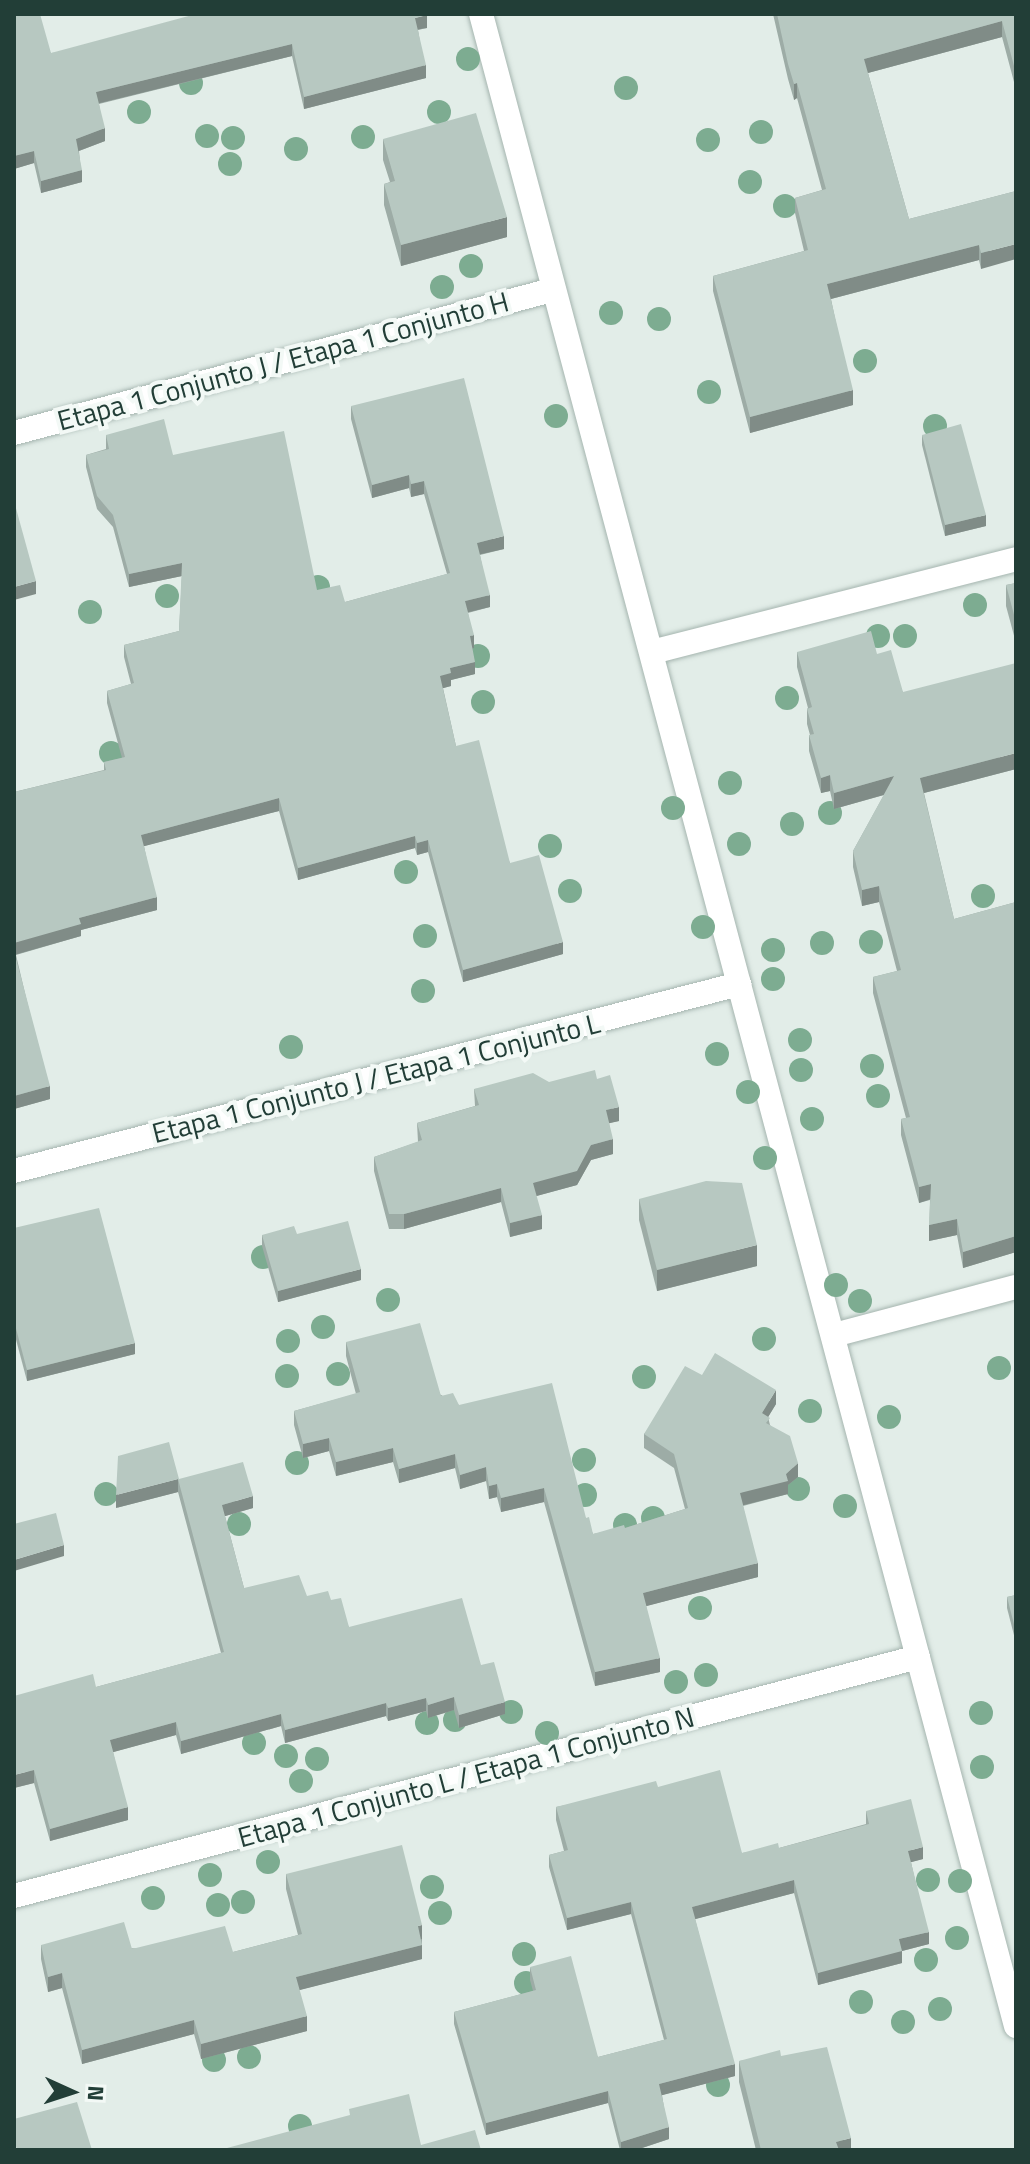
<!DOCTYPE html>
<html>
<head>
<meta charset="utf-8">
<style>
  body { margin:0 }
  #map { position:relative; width:1030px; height:2164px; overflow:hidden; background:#e2ede8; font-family:"Titillium Web",sans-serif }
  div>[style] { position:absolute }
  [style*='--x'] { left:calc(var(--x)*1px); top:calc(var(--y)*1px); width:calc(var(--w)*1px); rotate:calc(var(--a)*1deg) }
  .roads { filter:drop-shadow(0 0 2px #a5b5af) drop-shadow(0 0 2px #a5b5af) }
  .street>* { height:24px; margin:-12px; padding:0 12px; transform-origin:12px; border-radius:12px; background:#fff }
  .trees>* { width:24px; height:24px; margin:-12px; border-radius:50%; background:#7dac91 }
  .wall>* { inset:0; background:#9daca6 }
  .shaded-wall>* { inset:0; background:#808c87 }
  .building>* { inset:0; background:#b7c8c1 }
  span { translate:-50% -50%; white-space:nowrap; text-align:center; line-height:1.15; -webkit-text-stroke:8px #f3f9f6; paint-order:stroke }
  .street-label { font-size:28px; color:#223e37 }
  .frame { position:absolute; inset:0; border:16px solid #223e37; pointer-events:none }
  .north { position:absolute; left:32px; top:2052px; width:80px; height:80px; -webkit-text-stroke:6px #f3f9f6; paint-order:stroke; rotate:93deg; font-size:22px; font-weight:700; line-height:32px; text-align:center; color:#223e37 }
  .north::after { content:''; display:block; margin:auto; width:28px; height:36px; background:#223e37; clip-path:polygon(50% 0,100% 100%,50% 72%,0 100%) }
</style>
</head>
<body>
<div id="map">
  <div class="roads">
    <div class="street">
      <div style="--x:481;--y:14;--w:2082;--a:75.11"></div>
      <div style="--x:14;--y:433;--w:557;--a:-14.89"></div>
      <div style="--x:652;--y:652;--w:376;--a:-14.3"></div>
      <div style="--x:14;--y:1171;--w:749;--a:-14.46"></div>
      <div style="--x:834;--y:1335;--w:188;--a:-14.8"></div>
      <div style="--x:14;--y:1896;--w:935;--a:-14.81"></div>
    </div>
  </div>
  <div class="trees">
    <div style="left:468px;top:59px"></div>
    <div style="left:191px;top:83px"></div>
    <div style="left:626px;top:88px"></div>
    <div style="left:139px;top:112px"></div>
    <div style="left:439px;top:112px"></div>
    <div style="left:761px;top:132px"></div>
    <div style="left:207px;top:136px"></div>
    <div style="left:363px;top:137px"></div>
    <div style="left:233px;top:138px"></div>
    <div style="left:708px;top:140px"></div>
    <div style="left:296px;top:149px"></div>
    <div style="left:230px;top:164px"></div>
    <div style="left:750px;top:182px"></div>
    <div style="left:785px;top:206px"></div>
    <div style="left:471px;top:266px"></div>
    <div style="left:442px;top:287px"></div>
    <div style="left:611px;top:313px"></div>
    <div style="left:659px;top:319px"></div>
    <div style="left:865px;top:361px"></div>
    <div style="left:709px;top:392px"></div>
    <div style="left:556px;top:416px"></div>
    <div style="left:935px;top:426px"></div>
    <div style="left:318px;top:587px"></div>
    <div style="left:167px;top:596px"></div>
    <div style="left:975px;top:605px"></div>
    <div style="left:90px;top:612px"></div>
    <div style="left:878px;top:636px"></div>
    <div style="left:905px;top:636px"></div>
    <div style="left:478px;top:656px"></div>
    <div style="left:787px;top:698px"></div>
    <div style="left:483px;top:702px"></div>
    <div style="left:111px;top:753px"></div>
    <div style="left:730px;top:783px"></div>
    <div style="left:673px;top:808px"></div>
    <div style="left:830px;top:813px"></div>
    <div style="left:792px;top:824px"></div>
    <div style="left:739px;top:844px"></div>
    <div style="left:550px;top:846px"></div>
    <div style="left:406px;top:872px"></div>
    <div style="left:570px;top:891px"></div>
    <div style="left:983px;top:896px"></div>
    <div style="left:703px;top:927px"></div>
    <div style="left:425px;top:936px"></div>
    <div style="left:871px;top:942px"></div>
    <div style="left:822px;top:943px"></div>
    <div style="left:773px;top:950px"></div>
    <div style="left:773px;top:979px"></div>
    <div style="left:423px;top:991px"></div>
    <div style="left:800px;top:1040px"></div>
    <div style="left:291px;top:1047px"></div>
    <div style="left:717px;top:1054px"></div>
    <div style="left:872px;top:1066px"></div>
    <div style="left:801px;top:1070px"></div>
    <div style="left:748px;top:1092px"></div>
    <div style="left:878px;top:1096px"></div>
    <div style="left:812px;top:1119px"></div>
    <div style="left:765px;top:1158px"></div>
    <div style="left:263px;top:1257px"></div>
    <div style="left:836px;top:1285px"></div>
    <div style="left:388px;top:1300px"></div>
    <div style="left:860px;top:1301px"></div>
    <div style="left:323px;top:1327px"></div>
    <div style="left:764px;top:1339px"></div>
    <div style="left:288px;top:1341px"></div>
    <div style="left:999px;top:1368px"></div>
    <div style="left:338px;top:1374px"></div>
    <div style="left:287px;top:1376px"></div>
    <div style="left:644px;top:1377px"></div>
    <div style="left:810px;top:1411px"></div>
    <div style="left:889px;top:1417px"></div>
    <div style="left:584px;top:1460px"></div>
    <div style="left:297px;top:1463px"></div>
    <div style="left:798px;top:1489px"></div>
    <div style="left:106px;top:1494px"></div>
    <div style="left:585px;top:1495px"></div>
    <div style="left:845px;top:1506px"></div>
    <div style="left:653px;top:1518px"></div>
    <div style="left:239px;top:1524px"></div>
    <div style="left:625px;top:1525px"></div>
    <div style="left:700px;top:1608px"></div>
    <div style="left:706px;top:1675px"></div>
    <div style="left:676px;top:1682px"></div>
    <div style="left:511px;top:1712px"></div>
    <div style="left:981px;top:1713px"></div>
    <div style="left:455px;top:1720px"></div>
    <div style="left:427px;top:1723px"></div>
    <div style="left:547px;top:1733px"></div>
    <div style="left:254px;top:1743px"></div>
    <div style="left:286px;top:1756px"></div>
    <div style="left:317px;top:1759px"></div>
    <div style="left:982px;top:1767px"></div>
    <div style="left:301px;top:1781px"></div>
    <div style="left:268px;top:1862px"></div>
    <div style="left:210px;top:1875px"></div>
    <div style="left:928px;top:1880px"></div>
    <div style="left:960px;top:1881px"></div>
    <div style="left:432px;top:1887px"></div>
    <div style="left:153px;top:1898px"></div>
    <div style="left:243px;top:1902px"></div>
    <div style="left:218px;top:1905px"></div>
    <div style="left:440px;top:1913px"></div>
    <div style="left:957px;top:1938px"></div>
    <div style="left:524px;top:1954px"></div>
    <div style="left:926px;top:1960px"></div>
    <div style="left:526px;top:1983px"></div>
    <div style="left:861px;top:2002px"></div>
    <div style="left:940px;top:2009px"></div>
    <div style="left:903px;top:2022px"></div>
    <div style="left:249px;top:2057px"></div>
    <div style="left:214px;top:2060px"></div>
    <div style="left:718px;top:2085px"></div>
    <div style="left:300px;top:2126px"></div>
  </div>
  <div class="wall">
    <div style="clip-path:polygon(14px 14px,51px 53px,427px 28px,418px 30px,426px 78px,304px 109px,292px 56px,99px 104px,105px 141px,79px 151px,82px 182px,41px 193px,34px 163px,14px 169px)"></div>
    <div style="clip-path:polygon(773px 14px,1016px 14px,1014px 82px,1002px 37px,868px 73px,909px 219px,1016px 191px,981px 269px,979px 260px,831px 299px,853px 405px,750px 433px,713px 291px,713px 276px,804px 251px,795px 213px,795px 198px,822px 190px,797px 98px,794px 100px,788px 79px)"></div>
    <div style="clip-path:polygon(383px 139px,507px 237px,401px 266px,384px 205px,384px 184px,390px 182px,383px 160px)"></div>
    <div style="clip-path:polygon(351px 406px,504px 549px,480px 555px,490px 607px,468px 613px,474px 648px,472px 648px,475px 674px,451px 680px,451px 686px,443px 688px,456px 746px,510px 863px,563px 954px,463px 982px,428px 852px,417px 855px,415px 848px,298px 880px,279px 811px,144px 846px,157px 910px,81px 930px,81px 936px,16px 955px,50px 1099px,14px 1109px,14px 792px,104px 770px,104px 762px,122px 758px,107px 703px,107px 691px,131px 684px,124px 657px,124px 645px,179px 631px,182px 576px,129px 587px,113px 527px,97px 509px,86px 467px,86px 455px,106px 449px,106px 435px,173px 455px,317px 590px,345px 602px,447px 574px,424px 494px,411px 497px,409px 488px,372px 498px,351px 419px)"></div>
    <div style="clip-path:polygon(922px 435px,986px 526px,945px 536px,922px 445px)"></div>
    <div style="clip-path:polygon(1016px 583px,1016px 643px,1006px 606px,1006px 585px)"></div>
    <div style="clip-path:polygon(797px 652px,877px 654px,903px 692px,1016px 769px,924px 793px,954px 919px,1016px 902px,1016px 1252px,963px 1268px,957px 1235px,929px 1241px,930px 1200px,919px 1203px,901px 1135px,901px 1119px,906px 1118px,873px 993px,873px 977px,897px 971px,879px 902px,862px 906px,853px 867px,853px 851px,884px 795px,834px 809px,830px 791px,821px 793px,809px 751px,809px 735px,810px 735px,807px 724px,807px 709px,808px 708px,797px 667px)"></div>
    <div style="clip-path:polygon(597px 1079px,619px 1121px,609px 1123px,613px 1154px,591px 1160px,577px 1185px,536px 1196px,542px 1229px,510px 1237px,501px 1202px,404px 1229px,389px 1229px,374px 1171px,374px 1157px,418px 1142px,417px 1123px,475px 1106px,474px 1089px)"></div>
    <div style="clip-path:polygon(639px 1199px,757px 1266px,657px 1291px,639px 1220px)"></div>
    <div style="clip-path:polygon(14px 1228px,135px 1354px,27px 1381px,14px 1332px)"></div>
    <div style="clip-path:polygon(297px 1234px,361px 1280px,278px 1302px,262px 1246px,262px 1235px)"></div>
    <div style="clip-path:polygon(346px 1342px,459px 1405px,586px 1518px,593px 1534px,625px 1528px,685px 1509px,674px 1468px,644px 1448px,644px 1434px,702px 1375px,776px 1404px,768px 1417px,770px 1425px,798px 1477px,788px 1485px,788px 1494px,743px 1506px,758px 1577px,646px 1606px,660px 1672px,595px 1686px,544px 1502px,501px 1512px,497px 1497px,489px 1499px,486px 1481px,460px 1489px,455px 1468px,399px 1483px,393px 1462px,336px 1476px,329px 1451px,303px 1458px,294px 1425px,294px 1411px,356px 1394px,346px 1356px)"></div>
    <div style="clip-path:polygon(179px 1479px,253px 1508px,225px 1516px,244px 1588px,331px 1600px,349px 1627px,481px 1665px,505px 1714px,459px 1728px,454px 1710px,428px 1718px,426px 1711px,388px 1721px,386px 1716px,285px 1743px,281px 1726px,181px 1754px,176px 1735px,113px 1752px,128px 1820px,50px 1841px,34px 1783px,14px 1788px,96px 1687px,221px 1653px,178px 1492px,116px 1508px)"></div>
    <div style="clip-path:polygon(1016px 1595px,1016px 1643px,1007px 1608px,1007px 1597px)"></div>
    <div style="clip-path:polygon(658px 1787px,742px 1853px,779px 1848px,866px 1824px,866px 1811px,923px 1859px,911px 1862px,929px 1944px,902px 1951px,902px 1963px,818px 1985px,794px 1893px,695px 1919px,735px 2076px,662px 2095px,669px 2139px,636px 2150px,620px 2150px,608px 2103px,486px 2135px,454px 2024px,454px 2012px,533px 1991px,530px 1980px,530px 1967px,598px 2057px,664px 2040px,631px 1914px,567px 1930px,549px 1867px,549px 1855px,564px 1851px,556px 1820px,556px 1807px)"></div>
    <div style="clip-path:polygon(286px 1874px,422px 1939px,422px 1959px,299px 1990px,307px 2031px,201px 2059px,194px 2034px,82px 2064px,62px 1988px,48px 1992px,41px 1959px,41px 1945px,233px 1952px,298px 1935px,286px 1889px)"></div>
    <div style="clip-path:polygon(781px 2056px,851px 2150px,756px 2150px,739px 2082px,739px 2061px)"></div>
  </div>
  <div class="shaded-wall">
    <div style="clip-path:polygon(427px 15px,427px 28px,415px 30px,415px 18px)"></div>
    <div style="clip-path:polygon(1002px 21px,1002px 37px,864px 74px,864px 59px)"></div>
    <div style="clip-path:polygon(292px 44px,292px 56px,96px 104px,96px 92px)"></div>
    <div style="clip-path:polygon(426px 65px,426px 78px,304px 109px,304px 97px)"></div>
    <div style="clip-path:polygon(1016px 65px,1016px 81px,1014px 82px,1014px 66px)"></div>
    <div style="clip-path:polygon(797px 83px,797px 98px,794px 100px,794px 84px)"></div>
    <div style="clip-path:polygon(105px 128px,105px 141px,76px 152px,76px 139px)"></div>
    <div style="clip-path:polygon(34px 151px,34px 163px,14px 169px,14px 156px)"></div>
    <div style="clip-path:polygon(82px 170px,82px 182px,41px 193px,41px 181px)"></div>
    <div style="clip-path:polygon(507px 217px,507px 237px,401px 266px,401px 245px)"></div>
    <div style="clip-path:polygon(1016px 244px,1016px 259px,981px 269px,981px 253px)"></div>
    <div style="clip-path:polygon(979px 245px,979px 260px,827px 300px,827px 284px)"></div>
    <div style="clip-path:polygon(853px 390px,853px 405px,750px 433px,750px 417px)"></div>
    <div style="clip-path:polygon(409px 475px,409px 488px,372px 498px,372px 485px)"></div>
    <div style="clip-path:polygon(424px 481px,424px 494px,411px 497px,411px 484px)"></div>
    <div style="clip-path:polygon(986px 515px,986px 526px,945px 536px,945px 525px)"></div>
    <div style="clip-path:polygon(504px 536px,504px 549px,477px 555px,477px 543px)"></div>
    <div style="clip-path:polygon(182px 563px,182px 576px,129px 587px,129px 574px)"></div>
    <div style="clip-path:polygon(36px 581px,36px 594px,14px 600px,14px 587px)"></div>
    <div style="clip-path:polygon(490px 595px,490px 607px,465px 613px,465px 601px)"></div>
    <div style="clip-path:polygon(474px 635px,474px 648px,470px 649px,470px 636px)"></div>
    <div style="clip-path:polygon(475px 662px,475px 674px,451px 680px,451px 686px,440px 689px,440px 676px,450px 668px)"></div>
    <div style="clip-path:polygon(1016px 753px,1016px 769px,920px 794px,920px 778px)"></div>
    <div style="clip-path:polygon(830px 775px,830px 791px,821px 793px,821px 778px)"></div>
    <div style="clip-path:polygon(894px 776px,894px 792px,834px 809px,834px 793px)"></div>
    <div style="clip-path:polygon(279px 798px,279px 811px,141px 847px,141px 835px)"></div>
    <div style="clip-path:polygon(415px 836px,415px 848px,298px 880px,298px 868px)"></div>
    <div style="clip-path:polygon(428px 840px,428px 852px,417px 855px,417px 843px)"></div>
    <div style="clip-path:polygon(879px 886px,879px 902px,862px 906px,862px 890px)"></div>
    <div style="clip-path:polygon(157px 897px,157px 910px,81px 930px,81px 936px,14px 955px,14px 943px,79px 918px)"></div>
    <div style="clip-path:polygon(563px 942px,563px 954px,463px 982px,463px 970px)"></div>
    <div style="clip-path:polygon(50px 1086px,50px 1099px,14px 1109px,14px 1096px)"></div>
    <div style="clip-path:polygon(619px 1107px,619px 1121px,606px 1124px,606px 1110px)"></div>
    <div style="clip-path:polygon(613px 1139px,613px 1154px,591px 1160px,577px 1185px,533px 1197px,533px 1183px,591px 1145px)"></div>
    <div style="clip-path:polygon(931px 1184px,931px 1199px,919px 1203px,919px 1187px)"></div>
    <div style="clip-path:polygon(501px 1188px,501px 1202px,404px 1229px,404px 1214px)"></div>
    <div style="clip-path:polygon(542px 1215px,542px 1229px,510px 1237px,510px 1223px)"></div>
    <div style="clip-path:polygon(957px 1219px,957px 1235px,929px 1241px,929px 1225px)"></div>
    <div style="clip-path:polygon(1016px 1236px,1016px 1252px,963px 1268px,963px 1252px)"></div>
    <div style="clip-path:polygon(757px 1245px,757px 1266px,657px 1291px,657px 1270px)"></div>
    <div style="clip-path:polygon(361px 1269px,361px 1280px,278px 1302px,278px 1291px)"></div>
    <div style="clip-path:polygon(135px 1343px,135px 1354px,27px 1381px,27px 1370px)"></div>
    <div style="clip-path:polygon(776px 1390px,776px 1404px,762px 1427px,762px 1413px)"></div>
    <div style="clip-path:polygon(329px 1438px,329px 1451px,303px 1458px,303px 1444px)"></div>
    <div style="clip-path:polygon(393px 1448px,393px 1462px,336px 1476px,336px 1462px)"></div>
    <div style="clip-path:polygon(455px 1454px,455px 1468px,399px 1483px,399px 1469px)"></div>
    <div style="clip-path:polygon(798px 1463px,798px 1477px,788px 1485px,788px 1494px,740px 1506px,740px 1493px,786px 1474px)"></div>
    <div style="clip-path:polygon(486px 1467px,486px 1481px,460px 1489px,460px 1475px)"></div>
    <div style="clip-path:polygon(178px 1479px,178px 1492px,116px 1508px,116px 1495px)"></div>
    <div style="clip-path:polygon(497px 1484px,497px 1497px,489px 1499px,489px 1486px)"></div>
    <div style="clip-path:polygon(544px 1488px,544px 1502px,501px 1512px,501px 1498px)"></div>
    <div style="clip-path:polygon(253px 1496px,253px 1508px,222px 1517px,222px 1505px)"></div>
    <div style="clip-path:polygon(64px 1545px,64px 1556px,14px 1571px,14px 1560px)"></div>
    <div style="clip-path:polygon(758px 1563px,758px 1577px,643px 1607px,643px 1593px)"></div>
    <div style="clip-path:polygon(660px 1658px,660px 1672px,595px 1686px,595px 1672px)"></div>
    <div style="clip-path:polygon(454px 1697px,454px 1710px,428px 1718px,428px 1705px)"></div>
    <div style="clip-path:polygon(426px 1698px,426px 1711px,388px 1721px,388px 1708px)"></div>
    <div style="clip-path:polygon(505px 1702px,505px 1714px,459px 1728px,459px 1715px)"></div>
    <div style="clip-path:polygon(386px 1703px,386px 1716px,285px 1743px,285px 1730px)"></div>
    <div style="clip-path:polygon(281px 1714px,281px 1726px,181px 1754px,181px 1741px)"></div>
    <div style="clip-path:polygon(176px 1722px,176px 1735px,110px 1753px,110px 1740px)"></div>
    <div style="clip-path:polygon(34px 1770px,34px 1783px,14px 1788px,14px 1775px)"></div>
    <div style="clip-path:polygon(128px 1807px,128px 1820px,50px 1841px,50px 1829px)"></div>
    <div style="clip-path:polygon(923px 1847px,923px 1859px,908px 1863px,908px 1851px)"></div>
    <div style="clip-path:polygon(794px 1880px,794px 1893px,692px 1920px,692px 1907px)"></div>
    <div style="clip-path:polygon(631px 1902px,631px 1914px,567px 1930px,567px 1918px)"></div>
    <div style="clip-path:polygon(422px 1925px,422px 1939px,418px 1940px,418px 1926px)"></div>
    <div style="clip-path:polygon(929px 1932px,929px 1944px,902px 1951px,902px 1963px,818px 1985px,818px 1973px,899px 1939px)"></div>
    <div style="clip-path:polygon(422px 1945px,422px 1959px,296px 1991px,296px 1977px)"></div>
    <div style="clip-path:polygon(62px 1973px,62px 1988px,48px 1992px,48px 1977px)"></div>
    <div style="clip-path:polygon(307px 2016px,307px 2031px,201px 2059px,201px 2044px)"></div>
    <div style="clip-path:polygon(194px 2020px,194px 2034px,82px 2064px,82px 2050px)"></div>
    <div style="clip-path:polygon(735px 2064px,735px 2076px,659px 2096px,659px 2084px)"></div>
    <div style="clip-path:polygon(608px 2091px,608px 2103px,486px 2135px,486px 2123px)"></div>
    <div style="clip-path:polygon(669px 2127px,669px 2139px,636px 2150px,621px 2150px,621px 2142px)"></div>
    <div style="clip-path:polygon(851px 2138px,851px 2150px,836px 2150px,836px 2142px)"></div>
  </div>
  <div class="building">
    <div style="clip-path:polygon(14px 14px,40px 14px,51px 53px,196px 14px,427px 14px,427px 15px,415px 18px,426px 65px,304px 97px,292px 44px,96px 92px,105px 128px,76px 139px,82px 170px,41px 181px,34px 151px,14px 156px)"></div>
    <div style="clip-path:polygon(777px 14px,1016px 14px,1016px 65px,1014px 66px,1002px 21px,864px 59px,909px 219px,1016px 191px,1016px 244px,981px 253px,979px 245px,827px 284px,853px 390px,750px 417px,713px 276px,808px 250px,795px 198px,826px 189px,797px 83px,794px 84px,788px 64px)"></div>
    <div style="clip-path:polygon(476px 113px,507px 217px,401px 245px,384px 184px,395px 181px,383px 139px)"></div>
    <div style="clip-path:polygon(464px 378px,504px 536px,477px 543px,490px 595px,465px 601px,474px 635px,470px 636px,475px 662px,450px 668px,451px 673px,440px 676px,456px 746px,479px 740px,510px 863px,539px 855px,563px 942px,463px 970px,428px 840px,417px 843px,415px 836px,298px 868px,279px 798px,141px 835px,157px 897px,79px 918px,81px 924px,14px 943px,14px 792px,106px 770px,104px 762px,125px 757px,107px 691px,134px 683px,124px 645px,179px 631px,182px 563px,129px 574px,113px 515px,97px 496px,86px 455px,109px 449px,106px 435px,164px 419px,173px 455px,284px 431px,317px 590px,340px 585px,345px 602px,450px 573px,424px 481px,411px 484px,409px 475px,372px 485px,351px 406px)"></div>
    <div style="clip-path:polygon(961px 424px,986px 515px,945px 525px,922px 435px)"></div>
    <div style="clip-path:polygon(14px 501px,36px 581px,14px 587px)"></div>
    <div style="clip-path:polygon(1016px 583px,1016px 622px,1006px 585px)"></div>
    <div style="clip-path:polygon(871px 631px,877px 654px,891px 650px,903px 692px,1016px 663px,1016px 753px,920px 778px,954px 919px,1016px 902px,1016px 1236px,963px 1252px,957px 1219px,929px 1225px,931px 1184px,919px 1187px,901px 1119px,910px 1117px,873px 977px,901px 970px,879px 886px,862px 890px,853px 851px,894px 776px,834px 793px,830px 775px,821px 778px,809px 735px,814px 734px,807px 709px,812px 707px,797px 652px)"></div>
    <div style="clip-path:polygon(14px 951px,50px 1086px,14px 1096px)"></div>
    <div style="clip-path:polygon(595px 1070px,597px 1079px,610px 1075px,619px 1107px,606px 1110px,613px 1139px,591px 1145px,577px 1171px,533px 1183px,542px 1215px,510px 1223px,501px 1188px,404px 1214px,389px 1214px,374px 1157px,422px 1140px,417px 1123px,479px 1105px,474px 1089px,533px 1073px,549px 1082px)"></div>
    <div style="clip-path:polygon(706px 1181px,742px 1183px,757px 1245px,657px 1270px,639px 1199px)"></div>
    <div style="clip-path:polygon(99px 1208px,135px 1343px,27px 1370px,14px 1321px,14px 1228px)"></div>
    <div style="clip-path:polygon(348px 1221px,361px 1269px,278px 1291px,262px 1235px,294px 1226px,297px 1234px)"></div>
    <div style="clip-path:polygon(420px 1323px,441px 1396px,453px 1393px,459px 1405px,552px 1383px,586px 1518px,589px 1517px,593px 1534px,624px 1525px,625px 1528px,688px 1508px,674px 1454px,644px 1434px,685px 1366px,702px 1375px,715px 1353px,776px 1390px,762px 1413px,770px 1418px,766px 1423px,790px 1436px,798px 1463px,786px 1474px,788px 1481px,740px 1493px,758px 1563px,643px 1593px,660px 1658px,595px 1672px,544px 1488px,501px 1498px,497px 1484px,489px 1486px,486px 1467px,460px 1475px,455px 1454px,399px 1469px,393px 1448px,336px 1462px,329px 1438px,303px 1444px,294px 1411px,360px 1392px,346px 1342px)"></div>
    <div style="clip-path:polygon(169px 1442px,179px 1479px,243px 1462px,253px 1496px,222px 1505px,244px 1588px,299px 1575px,307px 1596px,328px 1591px,331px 1600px,341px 1598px,349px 1627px,462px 1598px,481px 1665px,494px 1662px,505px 1702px,459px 1715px,454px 1697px,428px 1705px,426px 1698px,388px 1708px,386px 1703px,285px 1730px,281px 1714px,181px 1741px,176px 1722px,110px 1740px,128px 1807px,50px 1829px,34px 1770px,14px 1775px,14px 1696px,93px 1674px,96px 1687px,224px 1652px,178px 1479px,116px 1495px,118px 1456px)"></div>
    <div style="clip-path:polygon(56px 1513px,64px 1545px,14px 1560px,14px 1524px)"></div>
    <div style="clip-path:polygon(1016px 1595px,1016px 1632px,1007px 1597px)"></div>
    <div style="clip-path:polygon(720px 1770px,742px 1853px,778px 1843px,779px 1848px,869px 1824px,866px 1811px,911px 1799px,923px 1847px,908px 1851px,929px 1932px,899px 1939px,902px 1951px,818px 1973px,794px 1880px,692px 1907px,735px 2064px,659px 2084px,669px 2127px,621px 2142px,608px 2091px,486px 2123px,454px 2012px,536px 1990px,530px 1967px,571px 1956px,598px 2057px,667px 2039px,631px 1902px,567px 1918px,549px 1855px,568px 1850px,556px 1807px,656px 1781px,658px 1787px)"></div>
    <div style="clip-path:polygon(402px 1845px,422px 1925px,418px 1926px,422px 1945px,296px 1977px,307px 2016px,201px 2044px,194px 2020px,82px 2050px,62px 1973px,48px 1977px,41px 1945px,124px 1922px,132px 1949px,225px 1926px,233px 1952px,302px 1934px,286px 1874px)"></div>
    <div style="clip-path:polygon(827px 2047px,851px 2138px,836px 2142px,839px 2150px,761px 2150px,739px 2061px,780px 2050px,781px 2056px)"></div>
    <div style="clip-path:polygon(409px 2094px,421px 2145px,475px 2130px,481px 2150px,227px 2150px,227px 2148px,350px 2115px,349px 2109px)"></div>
    <div style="clip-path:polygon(77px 2102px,92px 2150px,17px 2150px,14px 2139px,14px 2119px)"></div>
  </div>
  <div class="street-label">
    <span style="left:283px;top:361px;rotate:-15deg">Etapa 1 Conjunto J / Etapa 1 Conjunto H</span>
    <span style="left:376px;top:1078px;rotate:-14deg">Etapa 1 Conjunto J / Etapa 1 Conjunto L</span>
    <span style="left:466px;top:1777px;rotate:-15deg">Etapa 1 Conjunto L / Etapa 1 Conjunto N</span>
  </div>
  <div class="frame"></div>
  <div class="north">N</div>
</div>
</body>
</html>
